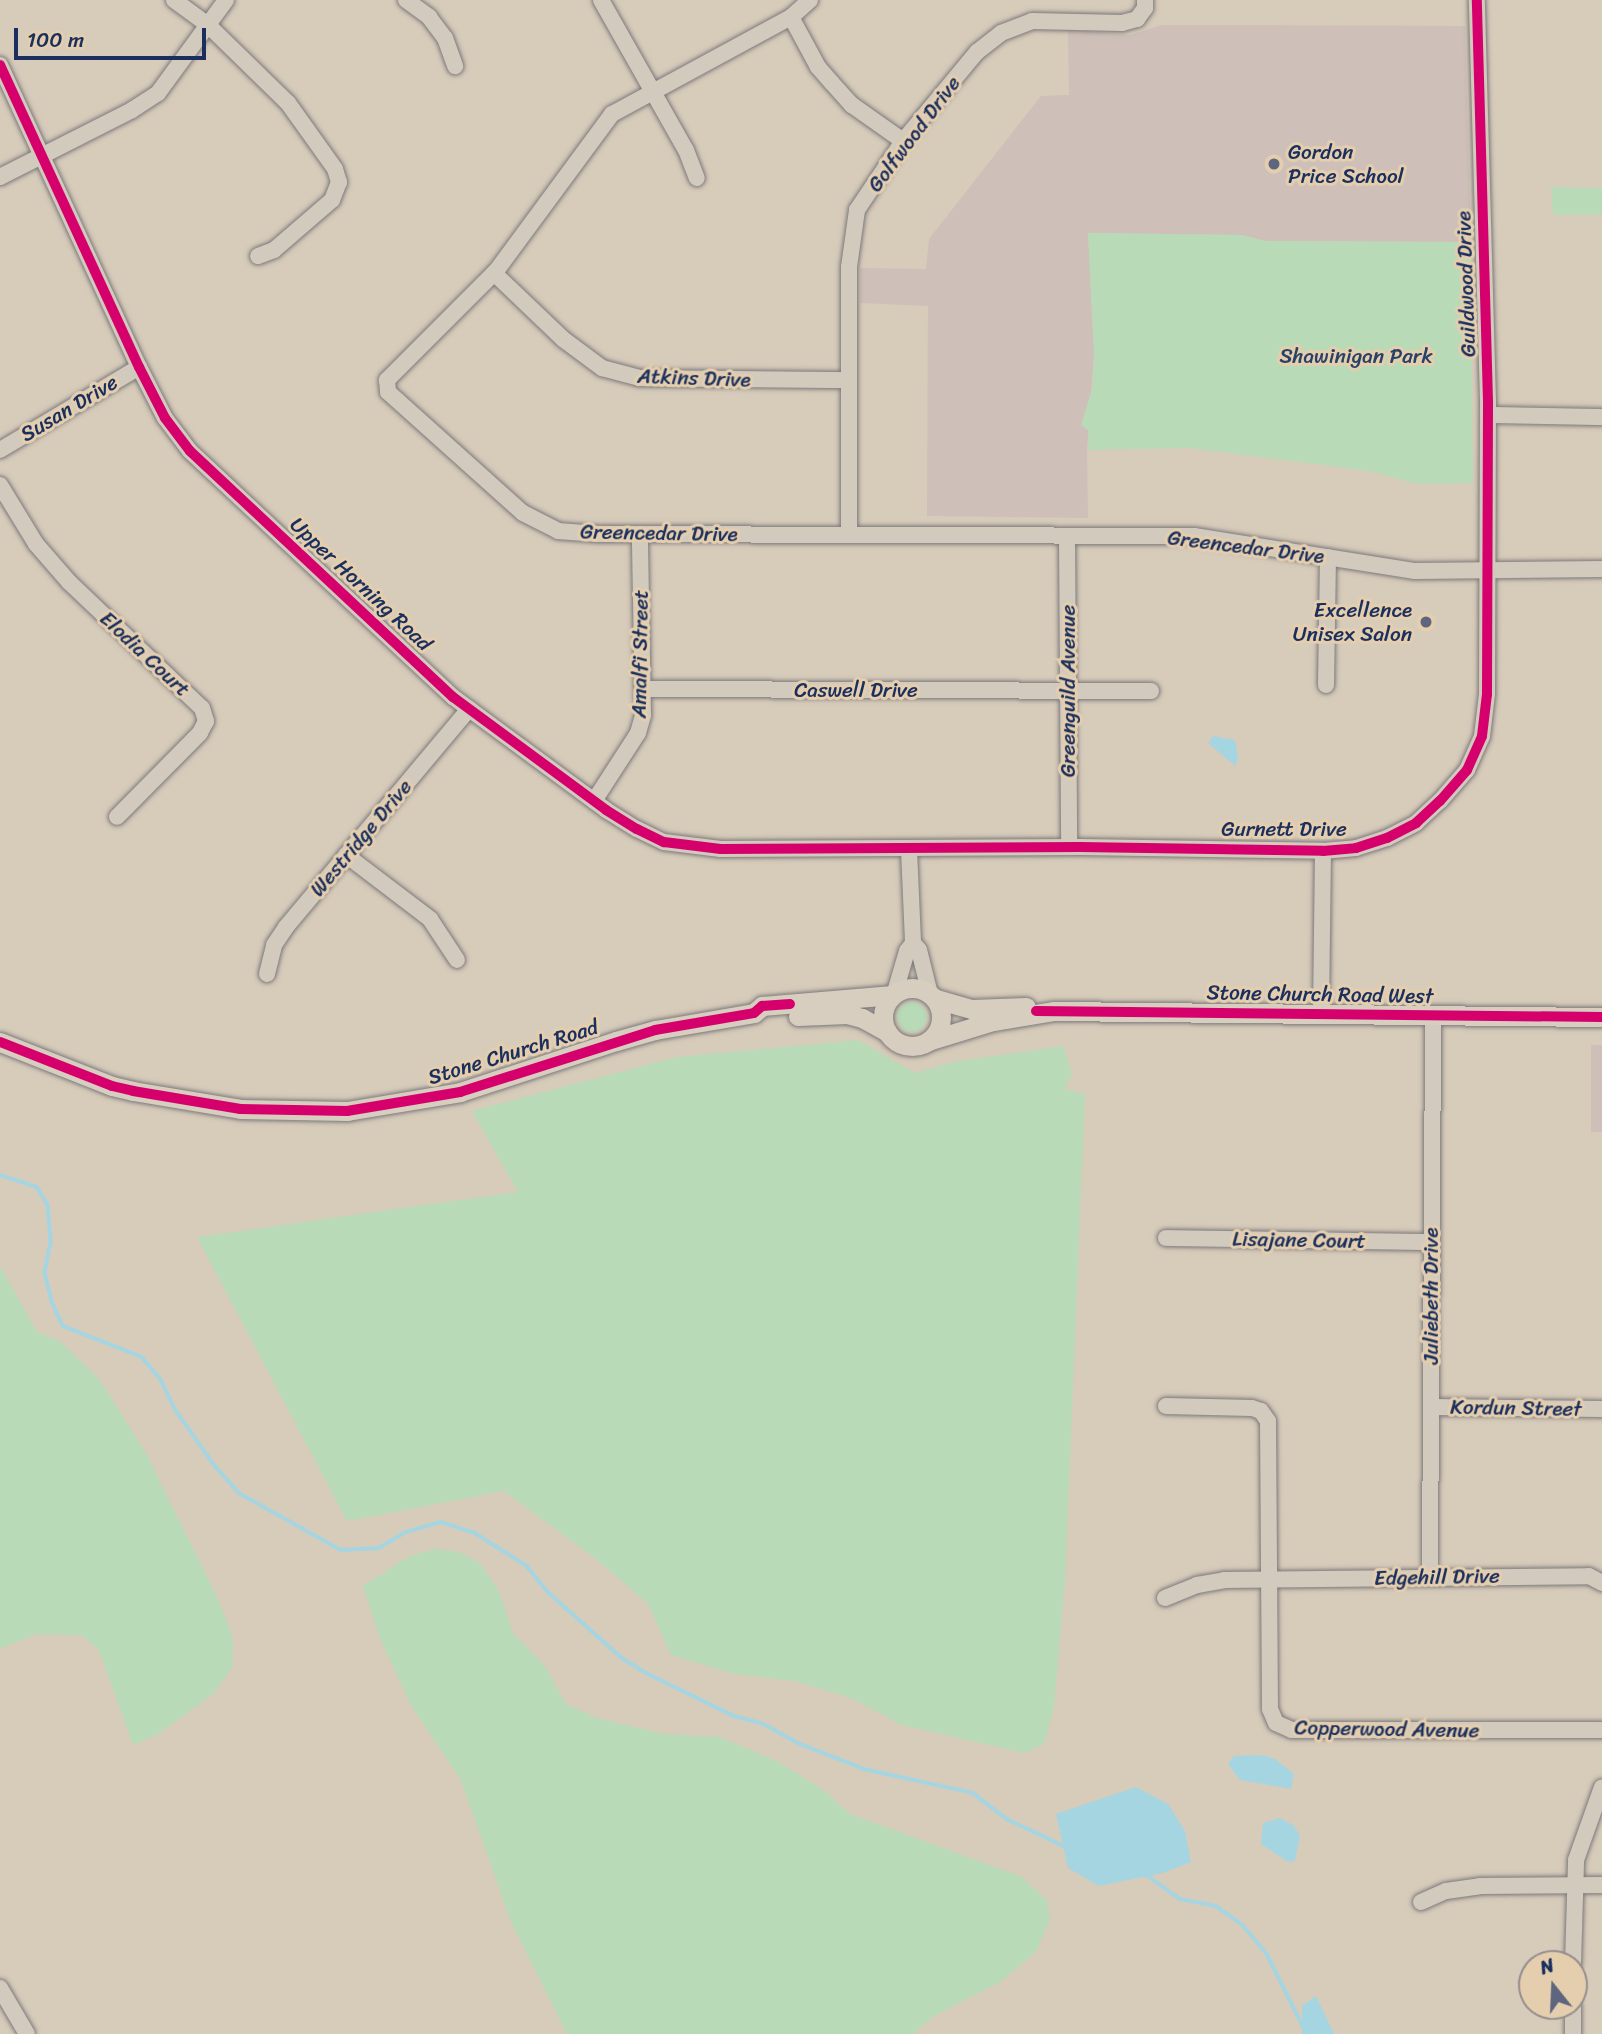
<!DOCTYPE html>
<html>
<head>
<meta charset="utf-8">
<style>
  body { margin:0 }
  #map { position:relative; width:1602px; height:2034px; overflow:hidden; background:#d7cbba; font-family:Sriracha,sans-serif }
  div>[style] { position:absolute }
  [style*='--x'] { left:calc(var(--x)*1px); top:calc(var(--y)*1px); width:calc(var(--w)*1px); rotate:calc(var(--a)*1deg) }
  .built>* { inset:0; background:#cebfb8 }
  .green>* { inset:0; background:#b8dab7 }
  .round { border-radius:50% }
  .water>* { inset:0; background:#a6d5e2 }
  .stream>* { height:3.5px; margin:-1.75px; padding:0 1.75px; transform-origin:1.75px; border-radius:1.75px; background:#a6d5e2 }
  .roads { filter:drop-shadow(0 0 2px #7c7a7b) drop-shadow(0 0 2px #7c7a7b) }
  .minor>* { height:16px; margin:-8px; padding:0 8px; transform-origin:8px; border-radius:8px; background:#d3cabe }
  .major>* { height:19px; margin:-9.5px; padding:0 9.5px; transform-origin:9.5px; border-radius:9.5px; background:#d7cec0 }
  .major>.ring { margin:-9.5px; padding:0; box-sizing:content-box; background:none; border:19px solid #d7cec0; border-radius:50% }
  .cycleway>* { height:10px; margin:-5px; padding:0 5px; transform-origin:5px; border-radius:5px; background:#d6006c }
  .dots>* { width:19px; height:19px; translate:-50% -50%; box-sizing:border-box; border:4px solid #e4cead; border-radius:50% }
  span { translate:-50% -50%; white-space:nowrap; text-align:center; line-height:1.15; -webkit-text-stroke:6px #e4cead; paint-order:stroke }
  .street-label { font-size:21px; color:#1b2f5e }
  .poi-label { font-size:21px; color:#1b2f5e }
  .left { translate:0 -50%; text-align:left }
  .right { translate:-100% -50%; text-align:right }
  .park-label { font-size:21px; color:#284167 }
  .north { position:absolute; left:1518px; top:1950px; width:70px; height:70px; box-sizing:border-box; background:#e4cead; border:2px solid #948e8d; border-radius:50%; rotate:342deg; font-size:19px; font-weight:700; line-height:28px; text-align:center; color:#1b2f5e }
  .north::after { content:''; display:block; margin:auto; width:24px; height:32px; background:#5d667e; clip-path:polygon(50% 0,100% 100%,50% 72%,0 100%) }
  .scale { position:absolute; left:14px; top:28px; width:192px; height:32px; box-sizing:border-box; border:4px solid #1b2f5e; border-top:0; padding-left:9px; font-size:21px; line-height:24px; white-space:nowrap; color:#1b2f5e; -webkit-text-stroke:5px #e4cead; paint-order:stroke }
</style>
</head>
<body>
<div id="map">
  <div class="built">
    <div style="clip-path:polygon(1162px 25px,1465px 26px,1471px 242px,1266px 241px,1241px 235px,1088px 233px,1094px 353px,1087px 450px,1088px 518px,927px 516px,928px 306px,860px 303px,860px 268px,926px 269px,929px 239px,1041px 96px,1069px 95px,1068px 30px,1130px 35px)"></div>
    <div style="clip-path:polygon(1591px 1045px,1602px 1045px,1602px 1132px,1591px 1132px)"></div>
  </div>
  <div class="green">
    <div style="clip-path:polygon(1551px 187px,1602px 188px,1602px 215px,1553px 215px)"></div>
    <div style="clip-path:polygon(1088px 233px,1241px 235px,1266px 241px,1471px 242px,1473px 483px,1417px 484px,1369px 471px,1190px 448px,1087px 450px,1089px 431px,1081px 425px,1092px 389px,1094px 353px)"></div>
    <div class="round" style="left:897px;top:1002px;width:30px;height:30px"></div>
    <div style="clip-path:polygon(858px 1040px,915px 1073px,958px 1061px,1063px 1046px,1072px 1074px,1064px 1089px,1085px 1094px,1065px 1579px,1054px 1708px,1044px 1744px,1024px 1753px,902px 1725px,853px 1699px,795px 1681px,734px 1674px,671px 1655px,648px 1604px,596px 1559px,504px 1491px,347px 1521px,197px 1237px,518px 1192px,472px 1111px,677px 1057px)"></div>
    <div style="clip-path:polygon(0 1266px,37px 1332px,60px 1341px,99px 1379px,146px 1453px,219px 1601px,233px 1638px,232px 1668px,213px 1694px,158px 1734px,133px 1745px,99px 1650px,81px 1635px,36px 1634px,0 1649px)"></div>
    <div style="clip-path:polygon(433px 1549px,460px 1552px,481px 1564px,499px 1591px,513px 1633px,544px 1665px,566px 1704px,597px 1718px,664px 1734px,720px 1737px,777px 1761px,822px 1789px,850px 1814px,1020px 1876px,1047px 1900px,1050px 1919px,1036px 1952px,1000px 1982px,934px 2016px,913px 2034px,567px 2034px,511px 1922px,461px 1780px,412px 1707px,380px 1639px,363px 1586px,408px 1557px)"></div>
  </div>
  <div class="water">
    <div style="clip-path:polygon(1213px 736px,1235px 740px,1238px 758px,1235px 766px,1208px 743px)"></div>
    <div style="clip-path:polygon(1262px 1755px,1275px 1759px,1294px 1774px,1291px 1789px,1240px 1780px,1228px 1764px,1234px 1756px)"></div>
    <div style="clip-path:polygon(1136px 1787px,1168px 1804px,1185px 1831px,1191px 1862px,1163px 1873px,1099px 1886px,1068px 1868px,1056px 1814px)"></div>
    <div style="clip-path:polygon(1280px 1818px,1293px 1825px,1300px 1835px,1295px 1861px,1288px 1862px,1261px 1844px,1263px 1823px)"></div>
    <div style="clip-path:polygon(1316px 1996px,1334px 2034px,1302px 2034px,1302px 2006px)"></div>
  </div>
  <div class="stream">
    <div style="--x:0;--y:1175;--w:39;--a:18"></div>
    <div style="--x:37;--y:1187;--w:21;--a:59"></div>
    <div style="--x:48;--y:1205;--w:37;--a:85"></div>
    <div style="--x:51;--y:1242;--w:32;--a:101"></div>
    <div style="--x:45;--y:1273;--w:30;--a:76"></div>
    <div style="--x:52;--y:1302;--w:26;--a:65"></div>
    <div style="--x:63;--y:1326;--w:85;--a:21.4"></div>
    <div style="--x:142;--y:1357;--w:30;--a:50"></div>
    <div style="--x:161;--y:1380;--w:32;--a:64"></div>
    <div style="--x:175;--y:1409;--w:70;--a:54.9"></div>
    <div style="--x:215;--y:1466;--w:36;--a:48"></div>
    <div style="--x:239;--y:1493;--w:117;--a:29.2"></div>
    <div style="--x:341;--y:1550;--w:38;--a:-3"></div>
    <div style="--x:379;--y:1548;--w:31;--a:-31"></div>
    <div style="--x:406;--y:1532;--w:36;--a:-16"></div>
    <div style="--x:441;--y:1522;--w:36;--a:18"></div>
    <div style="--x:475;--y:1533;--w:62;--a:32.4"></div>
    <div style="--x:527;--y:1566;--w:32;--a:51"></div>
    <div style="--x:547;--y:1591;--w:101;--a:41.8"></div>
    <div style="--x:622;--y:1658;--w:28;--a:32"></div>
    <div style="--x:646;--y:1673;--w:98;--a:26"></div>
    <div style="--x:734;--y:1716;--w:31;--a:15"></div>
    <div style="--x:764;--y:1724;--w:41;--a:29.1"></div>
    <div style="--x:800;--y:1744;--w:69;--a:21.3"></div>
    <div style="--x:864;--y:1769;--w:112;--a:12.4"></div>
    <div style="--x:973;--y:1793;--w:43;--a:37.4"></div>
    <div style="--x:1007;--y:1819;--w:65;--a:25.4"></div>
    <div style="--x:1145;--y:1874;--w:43;--a:35.5"></div>
    <div style="--x:1180;--y:1899;--w:37;--a:11"></div>
    <div style="--x:1216;--y:1906;--w:32;--a:35"></div>
    <div style="--x:1242;--y:1924;--w:39;--a:50"></div>
    <div style="--x:1267;--y:1954;--w:89;--a:63.4"></div>
  </div>
  <div class="roads">
    <div class="minor">
      <div style="--x:174;--y:0;--w:42;--a:36.3"></div>
      <div style="--x:208;--y:25;--w:112;--a:44.3"></div>
      <div style="--x:288;--y:103;--w:81;--a:54.5"></div>
      <div style="--x:335;--y:169;--w:14;--a:73"></div>
      <div style="--x:339;--y:182;--w:19;--a:111"></div>
      <div style="--x:332;--y:200;--w:77;--a:139.2"></div>
      <div style="--x:274;--y:250;--w:17;--a:159"></div>
      <div style="--x:406;--y:0;--w:29;--a:36"></div>
      <div style="--x:429;--y:17;--w:26;--a:53"></div>
      <div style="--x:445;--y:38;--w:30;--a:70"></div>
      <div style="--x:601;--y:0;--w:172;--a:60.5"></div>
      <div style="--x:686;--y:150;--w:30;--a:69"></div>
      <div style="--x:810;--y:0;--w:25;--a:138"></div>
      <div style="--x:791;--y:17;--w:204;--a:151.5"></div>
      <div style="--x:612;--y:114;--w:194;--a:126.4"></div>
      <div style="--x:497;--y:270;--w:156;--a:135"></div>
      <div style="--x:387;--y:380;--w:12;--a:85"></div>
      <div style="--x:388;--y:392;--w:181;--a:41.9"></div>
      <div style="--x:523;--y:513;--w:39;--a:27"></div>
      <div style="--x:558;--y:531;--w:40;--a:4.3"></div>
      <div style="--x:598;--y:534;--w:596;--a:0.19"></div>
      <div style="--x:1194;--y:536;--w:224;--a:9"></div>
      <div style="--x:1415;--y:571;--w:187;--a:-0.6"></div>
      <div style="--x:791;--y:17;--w:57;--a:61.6"></div>
      <div style="--x:818;--y:67;--w:21;--a:49"></div>
      <div style="--x:832;--y:83;--w:30;--a:48"></div>
      <div style="--x:852;--y:105;--w:62;--a:35.2"></div>
      <div style="--x:0;--y:65;--w:332;--a:65.3"></div>
      <div style="--x:139;--y:367;--w:57;--a:63"></div>
      <div style="--x:165;--y:418;--w:41;--a:52.9"></div>
      <div style="--x:190;--y:451;--w:360;--a:43.1"></div>
      <div style="--x:453;--y:697;--w:190;--a:36.4"></div>
      <div style="--x:606;--y:810;--w:36;--a:32"></div>
      <div style="--x:637;--y:829;--w:30;--a:26"></div>
      <div style="--x:664;--y:842;--w:57;--a:7"></div>
      <div style="--x:721;--y:849;--w:359;--a:-0.3"></div>
      <div style="--x:1080;--y:847;--w:243;--a:0.9"></div>
      <div style="--x:1323;--y:851;--w:33;--a:-5"></div>
      <div style="--x:1356;--y:848;--w:33;--a:-18"></div>
      <div style="--x:1387;--y:838;--w:33;--a:-27"></div>
      <div style="--x:1416;--y:823;--w:33;--a:-43"></div>
      <div style="--x:1440;--y:801;--w:41;--a:-48.9"></div>
      <div style="--x:1467;--y:770;--w:37;--a:-66"></div>
      <div style="--x:1482;--y:736;--w:42;--a:-83.2"></div>
      <div style="--x:1487;--y:694;--w:293;--a:-89.8"></div>
      <div style="--x:1488;--y:401;--w:401;--a:-91.6"></div>
      <div style="--x:0;--y:177;--w:148;--a:-26.9"></div>
      <div style="--x:132;--y:110;--w:31;--a:-33"></div>
      <div style="--x:158;--y:93;--w:115;--a:-53.8"></div>
      <div style="--x:494;--y:273;--w:95;--a:43.7"></div>
      <div style="--x:563;--y:339;--w:49;--a:36.6"></div>
      <div style="--x:602;--y:368;--w:39;--a:15"></div>
      <div style="--x:640;--y:378;--w:208;--a:0.6"></div>
      <div style="--x:1488;--y:415;--w:114;--a:1"></div>
      <div style="--x:0;--y:450;--w:162;--a:-30.8"></div>
      <div style="--x:0;--y:485;--w:69;--a:58.6"></div>
      <div style="--x:36;--y:544;--w:50;--a:49"></div>
      <div style="--x:69;--y:582;--w:183;--a:43.5"></div>
      <div style="--x:202;--y:708;--w:14;--a:73"></div>
      <div style="--x:206;--y:721;--w:13;--a:117"></div>
      <div style="--x:200;--y:733;--w:118;--a:134.7"></div>
      <div style="--x:849;--y:535;--w:268;--a:-90"></div>
      <div style="--x:849;--y:267;--w:58;--a:-82"></div>
      <div style="--x:857;--y:210;--w:83;--a:-56.3"></div>
      <div style="--x:903;--y:141;--w:116;--a:-50.3"></div>
      <div style="--x:977;--y:52;--w:31;--a:-38"></div>
      <div style="--x:1001;--y:33;--w:33;--a:-21"></div>
      <div style="--x:1032;--y:21;--w:90;--a:1.3"></div>
      <div style="--x:1122;--y:23;--w:16;--a:-15"></div>
      <div style="--x:1137;--y:19;--w:14;--a:-54"></div>
      <div style="--x:1145;--y:8;--w:8;--a:-90"></div>
      <div style="--x:1067;--y:536;--w:311;--a:89.6"></div>
      <div style="--x:1326;--y:685;--w:128;--a:-89.1"></div>
      <div style="--x:644;--y:689;--w:507;--a:0.23"></div>
      <div style="--x:594;--y:801;--w:81;--a:-57.1"></div>
      <div style="--x:638;--y:733;--w:19;--a:-74"></div>
      <div style="--x:643;--y:715;--w:180;--a:-91"></div>
      <div style="--x:909;--y:850;--w:93;--a:87.5"></div>
      <div style="--x:913;--y:943;--w:9;--a:49"></div>
      <div style="--x:919;--y:950;--w:45;--a:76"></div>
      <div style="--x:346;--y:855;--w:106;--a:37.3"></div>
      <div style="--x:430;--y:919;--w:49;--a:56.6"></div>
      <div style="--x:267;--y:974;--w:30;--a:-76"></div>
      <div style="--x:274;--y:945;--w:22;--a:-56"></div>
      <div style="--x:286;--y:927;--w:285;--a:-50"></div>
      <div style="--x:895;--y:992;--w:43;--a:-73.7"></div>
      <div style="--x:907;--y:951;--w:10;--a:-53"></div>
      <div style="--x:1321;--y:1013;--w:162;--a:-89.3"></div>
      <div style="--x:1166;--y:1238;--w:265;--a:0.9"></div>
      <div style="--x:1166;--y:1406;--w:86;--a:1.3"></div>
      <div style="--x:1252;--y:1408;--w:9;--a:18"></div>
      <div style="--x:1261;--y:1411;--w:12;--a:55"></div>
      <div style="--x:1268;--y:1421;--w:288;--a:89.6"></div>
      <div style="--x:1270;--y:1709;--w:15;--a:67"></div>
      <div style="--x:1276;--y:1723;--w:17;--a:24"></div>
      <div style="--x:1292;--y:1730;--w:310;--a:0"></div>
      <div style="--x:1431;--y:1407;--w:171;--a:0.7"></div>
      <div style="--x:1430;--y:1576;--w:561;--a:-89.69"></div>
      <div style="--x:1165;--y:1598;--w:35;--a:-22"></div>
      <div style="--x:1197;--y:1585;--w:27;--a:-10"></div>
      <div style="--x:1224;--y:1580;--w:365;--a:-0.6"></div>
      <div style="--x:1589;--y:1576;--w:15;--a:28"></div>
      <div style="--x:1421;--y:1902;--w:27;--a:-24"></div>
      <div style="--x:1446;--y:1891;--w:34;--a:-8"></div>
      <div style="--x:1480;--y:1886;--w:122;--a:-0.5"></div>
      <div style="--x:1573;--y:1964;--w:104;--a:-88.3"></div>
      <div style="--x:1576;--y:1860;--w:77;--a:-70.4"></div>
      <div style="--x:0;--y:1988;--w:53;--a:59.6"></div>
      <div style="--x:1573;--y:2034;--w:28;--a:-90"></div>
    </div>
    <div class="major">
      <div class="ring" style="left:883px;top:988px;width:39px;height:39px"></div>
      <div style="--x:936;--y:999;--w:37;--a:16"></div>
      <div style="--x:972;--y:1009;--w:54;--a:-2.1"></div>
      <div style="--x:798;--y:1016;--w:49;--a:-2.3"></div>
      <div style="--x:847;--y:1014;--w:16;--a:15"></div>
      <div style="--x:862;--y:1018;--w:29;--a:29"></div>
      <div style="--x:928;--y:1041;--w:68;--a:-17.1"></div>
      <div style="--x:993;--y:1021;--w:62;--a:-9.3"></div>
      <div style="--x:1054;--y:1011;--w:548;--a:0.63"></div>
      <div style="--x:0;--y:1042;--w:120;--a:21.4"></div>
      <div style="--x:112;--y:1086;--w:22;--a:13"></div>
      <div style="--x:133;--y:1091;--w:109;--a:9.5"></div>
      <div style="--x:240;--y:1109;--w:107;--a:1.1"></div>
      <div style="--x:347;--y:1111;--w:115;--a:-9.5"></div>
      <div style="--x:460;--y:1092;--w:164;--a:-18.1"></div>
      <div style="--x:616;--y:1041;--w:41;--a:-15.8"></div>
      <div style="--x:655;--y:1030;--w:100;--a:-9.7"></div>
      <div style="--x:754;--y:1013;--w:11;--a:-41"></div>
      <div style="--x:762;--y:1006;--w:131;--a:-4.8"></div>
    </div>
  </div>
  <div class="cycleway">
    <div style="--x:0;--y:65;--w:332;--a:65.3"></div>
    <div style="--x:139;--y:367;--w:57;--a:63"></div>
    <div style="--x:165;--y:418;--w:41;--a:52.9"></div>
    <div style="--x:190;--y:451;--w:360;--a:43.1"></div>
    <div style="--x:453;--y:697;--w:190;--a:36.4"></div>
    <div style="--x:606;--y:810;--w:36;--a:32"></div>
    <div style="--x:637;--y:829;--w:30;--a:26"></div>
    <div style="--x:664;--y:842;--w:57;--a:7"></div>
    <div style="--x:721;--y:849;--w:359;--a:-0.3"></div>
    <div style="--x:1080;--y:847;--w:243;--a:0.9"></div>
    <div style="--x:1323;--y:851;--w:33;--a:-5"></div>
    <div style="--x:1356;--y:848;--w:33;--a:-18"></div>
    <div style="--x:1387;--y:838;--w:33;--a:-27"></div>
    <div style="--x:1416;--y:823;--w:33;--a:-43"></div>
    <div style="--x:1440;--y:801;--w:41;--a:-48.9"></div>
    <div style="--x:1467;--y:770;--w:37;--a:-66"></div>
    <div style="--x:1482;--y:736;--w:42;--a:-83.2"></div>
    <div style="--x:1487;--y:694;--w:293;--a:-89.8"></div>
    <div style="--x:1488;--y:401;--w:401;--a:-91.6"></div>
    <div style="--x:1036;--y:1011;--w:566;--a:0.61"></div>
    <div style="--x:0;--y:1042;--w:120;--a:21.4"></div>
    <div style="--x:112;--y:1086;--w:22;--a:13"></div>
    <div style="--x:133;--y:1091;--w:109;--a:9.5"></div>
    <div style="--x:240;--y:1109;--w:107;--a:1.1"></div>
    <div style="--x:347;--y:1111;--w:115;--a:-9.5"></div>
    <div style="--x:460;--y:1092;--w:205;--a:-17.6"></div>
    <div style="--x:655;--y:1030;--w:100;--a:-9.7"></div>
    <div style="--x:754;--y:1013;--w:11;--a:-41"></div>
    <div style="--x:762;--y:1006;--w:28;--a:-4"></div>
  </div>
  <div class="dots">
    <div style="left:1274px;top:164px;background:#5d667e"></div>
    <div style="left:1426px;top:622px;background:#5d667e"></div>
  </div>
  <div class="street-label">
    <span style="left:914px;top:134px;rotate:-53deg">Golfwood Drive</span>
    <span style="left:1466px;top:284px;rotate:-92deg">Guildwood Drive</span>
    <span style="left:694px;top:378px;rotate:2deg">Atkins Drive</span>
    <span style="left:69px;top:408px;rotate:-31deg">Susan Drive</span>
    <span style="left:659px;top:533px;rotate:1deg">Greencedar Drive</span>
    <span style="left:1246px;top:547px;rotate:7deg">Greencedar Drive</span>
    <span style="left:361px;top:584px;rotate:43deg">Upper Horning Road</span>
    <span style="left:145px;top:654px;rotate:43deg">Elodia Court</span>
    <span style="left:640px;top:654px;rotate:-89deg">Amalfi Street</span>
    <span style="left:856px;top:690px">Caswell Drive</span>
    <span style="left:1068px;top:691px;rotate:-90deg">Greenguild Avenue</span>
    <span style="left:1284px;top:829px">Gurnett Drive</span>
    <span style="left:361px;top:838px;rotate:-50deg">Westridge Drive</span>
    <span style="left:1320px;top:994px;rotate:1deg">Stone Church Road West</span>
    <span style="left:513px;top:1052px;rotate:-17deg">Stone Church Road</span>
    <span style="left:1299px;top:1240px;rotate:1deg">Lisajane Court</span>
    <span style="left:1431px;top:1296px;rotate:-90deg">Juliebeth Drive</span>
    <span style="left:1516px;top:1408px;rotate:1deg">Kordun Street</span>
    <span style="left:1437px;top:1577px;rotate:-1deg">Edgehill Drive</span>
    <span style="left:1387px;top:1729px;rotate:1deg">Copperwood Avenue</span>
  </div>
  <div class="poi-label">
    <span class="left" style="left:1288px;top:164px">Gordon<br>Price School</span>
    <span class="right" style="left:1412px;top:622px">Excellence<br>Unisex Salon</span>
  </div>
  <div class="park-label">
    <span style="left:1356px;top:356px">Shawinigan Park</span>
  </div>
  <div class="north">N</div>
  <div class="scale">100 m</div>
</div>
</body>
</html>
